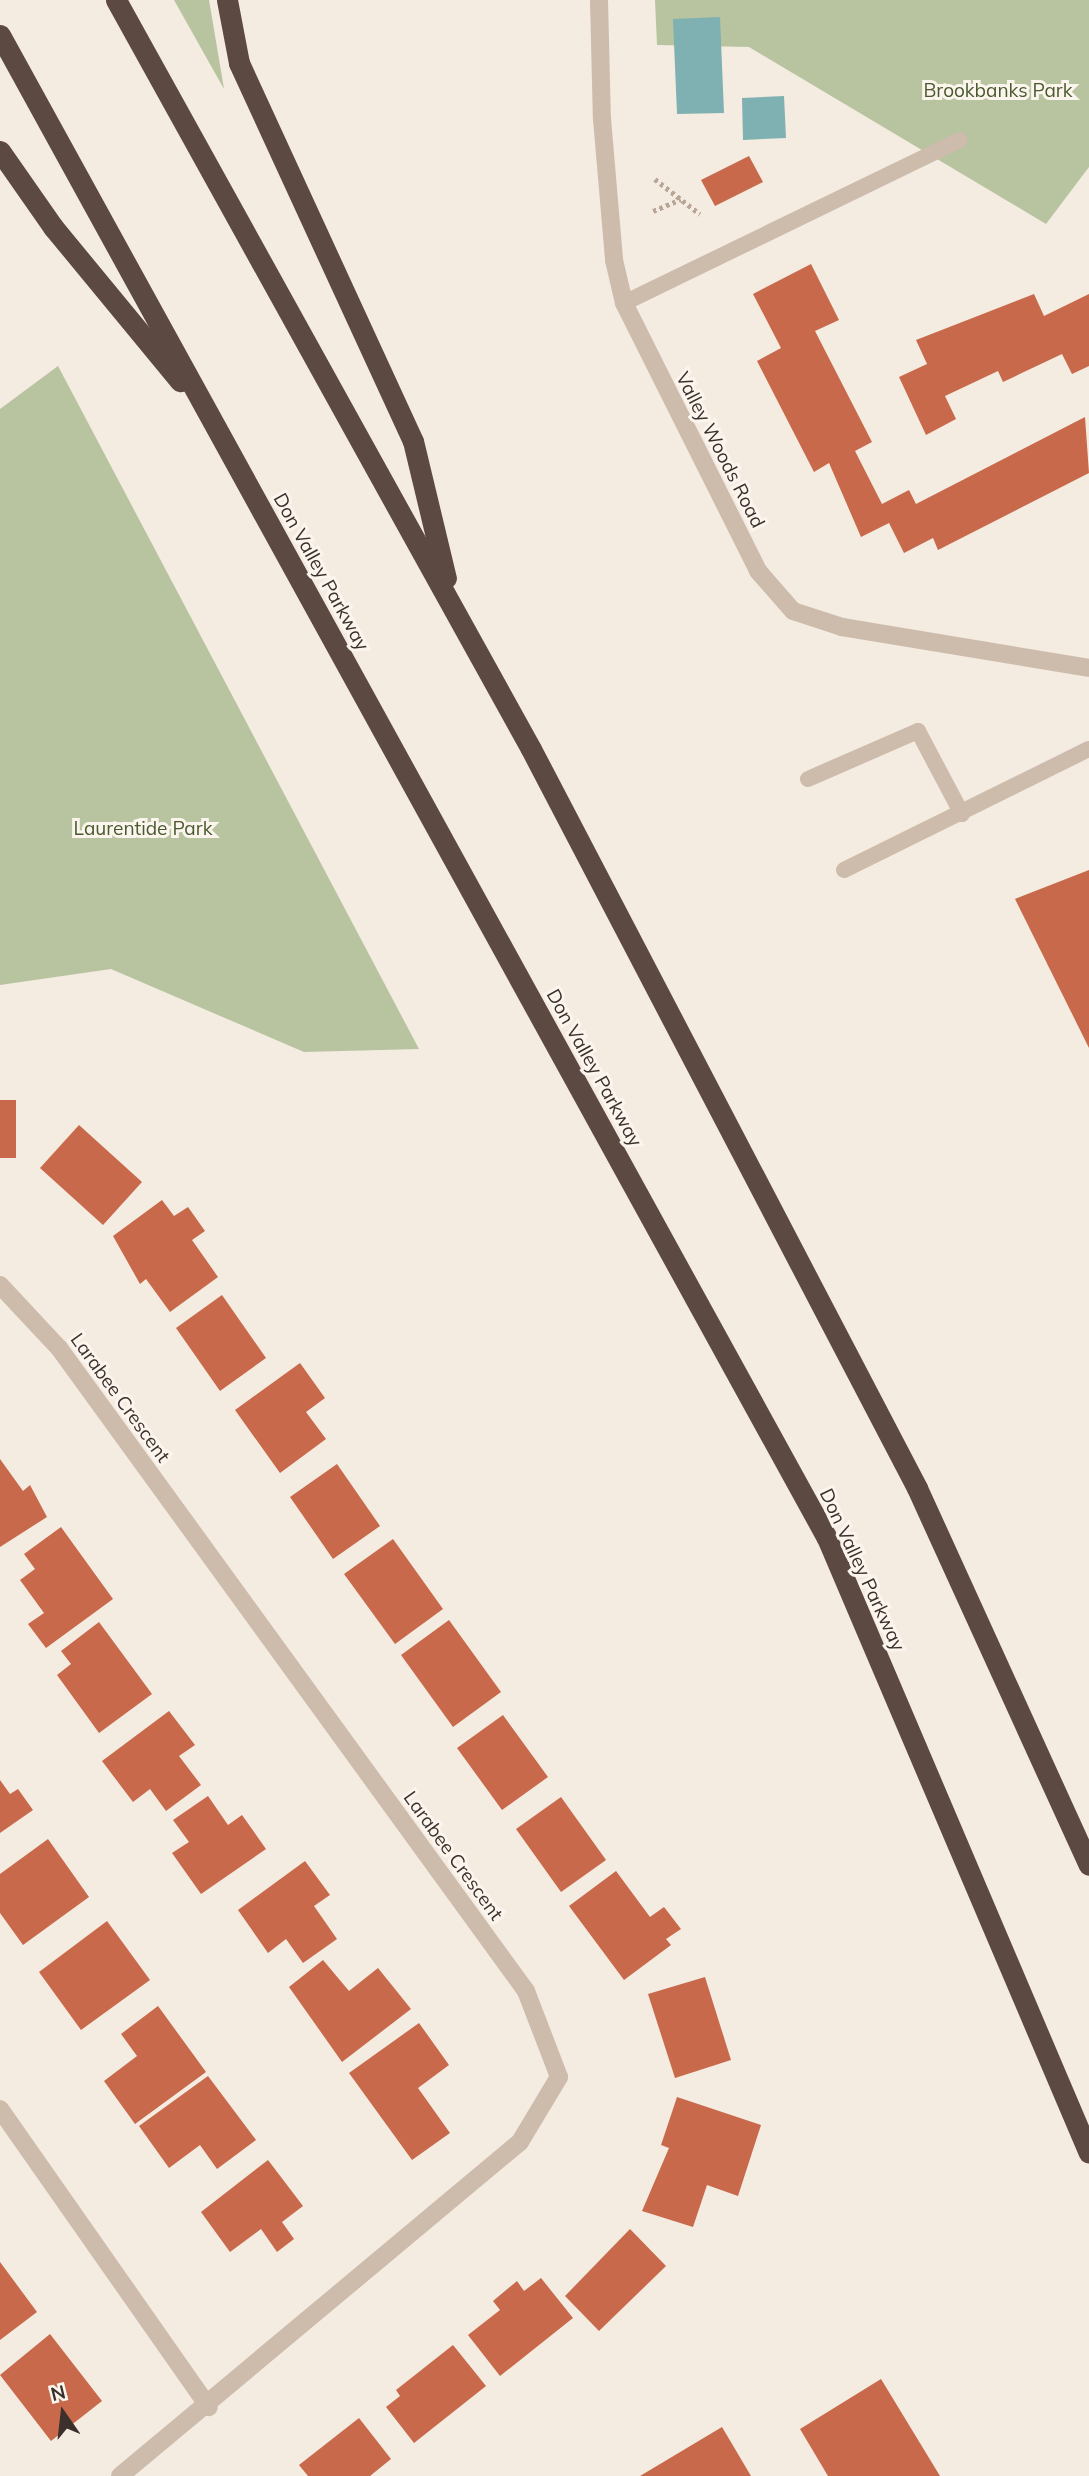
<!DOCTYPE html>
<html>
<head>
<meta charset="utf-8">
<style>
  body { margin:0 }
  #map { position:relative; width:1089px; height:2476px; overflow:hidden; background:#f4ebe1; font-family:Mulish,sans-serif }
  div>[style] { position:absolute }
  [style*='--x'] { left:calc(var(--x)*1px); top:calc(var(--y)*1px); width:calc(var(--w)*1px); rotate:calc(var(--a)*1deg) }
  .green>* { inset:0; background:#b8c4a0 }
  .water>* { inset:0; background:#7fb0b2 }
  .building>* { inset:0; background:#c8694b }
  .path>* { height:4.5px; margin-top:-2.25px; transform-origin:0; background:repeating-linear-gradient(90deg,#b9a596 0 3.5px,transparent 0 7px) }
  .service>* { height:16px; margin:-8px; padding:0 8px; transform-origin:8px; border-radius:8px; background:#cdbbac }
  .minor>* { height:18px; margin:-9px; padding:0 9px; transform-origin:9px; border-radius:9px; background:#cdbbac }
  .tertiary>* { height:18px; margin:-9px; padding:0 9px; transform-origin:9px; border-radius:9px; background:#cdbbac }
  .motorway>* { height:21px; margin:-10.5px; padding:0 10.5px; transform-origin:10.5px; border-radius:10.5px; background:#5c4a42 }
  span { translate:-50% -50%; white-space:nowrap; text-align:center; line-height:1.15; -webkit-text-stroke:6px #fbf5ee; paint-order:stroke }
  .park-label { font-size:19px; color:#4a5a2e }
  .street-label { font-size:19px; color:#3b302b }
  .north { position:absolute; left:28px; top:2378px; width:70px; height:70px; -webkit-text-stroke:5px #fbf5ee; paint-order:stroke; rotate:346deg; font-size:19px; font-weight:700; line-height:28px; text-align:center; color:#3b302b }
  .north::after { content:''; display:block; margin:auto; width:24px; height:32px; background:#3b302b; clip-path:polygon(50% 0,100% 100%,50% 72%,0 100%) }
</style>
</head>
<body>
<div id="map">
  <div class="green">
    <div style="clip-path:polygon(174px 0,209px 0,224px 89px)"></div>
    <div style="clip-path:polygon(655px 0,1089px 0,1089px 167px,1046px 224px,749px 47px,657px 45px)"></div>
    <div style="clip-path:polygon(58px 366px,419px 1049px,304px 1052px,111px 969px,0 985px,0 409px)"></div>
  </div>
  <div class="water">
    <div style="clip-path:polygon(720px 17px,724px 113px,677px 114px,673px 19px)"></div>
    <div style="clip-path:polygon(784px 96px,786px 138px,743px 140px,742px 98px)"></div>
  </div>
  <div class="building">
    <div style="clip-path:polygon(749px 156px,763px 182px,715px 206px,701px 180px)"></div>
    <div style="clip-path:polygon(811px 264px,839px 320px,815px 331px,872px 442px,855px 451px,882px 504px,909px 490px,916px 504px,1085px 417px,1089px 473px,938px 550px,933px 538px,904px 553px,889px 523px,861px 537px,829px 463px,814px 472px,757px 361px,781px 348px,753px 294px)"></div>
    <div style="clip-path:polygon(1034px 294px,1044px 316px,1089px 294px,1089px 366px,1072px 374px,1062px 354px,1003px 382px,998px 371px,945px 396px,956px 419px,926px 435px,899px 377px,927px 364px,916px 340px)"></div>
    <div style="clip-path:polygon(1089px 870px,1089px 1048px,1015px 899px)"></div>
    <div style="clip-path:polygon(0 1100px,16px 1100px,16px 1158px,0 1158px)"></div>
    <div style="clip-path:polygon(79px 1125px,142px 1182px,103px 1225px,40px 1168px)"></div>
    <div style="clip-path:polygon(162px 1200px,174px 1216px,188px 1207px,205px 1231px,192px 1240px,218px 1277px,170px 1312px,146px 1279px,140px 1284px,113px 1236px)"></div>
    <div style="clip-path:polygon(222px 1295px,266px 1358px,220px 1391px,176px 1328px)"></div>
    <div style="clip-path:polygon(300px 1363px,325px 1398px,306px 1412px,326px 1439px,280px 1473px,235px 1410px)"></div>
    <div style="clip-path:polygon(0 1459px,23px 1491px,30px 1485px,47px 1517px,0 1547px)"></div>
    <div style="clip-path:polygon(337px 1464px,380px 1526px,333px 1559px,290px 1497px)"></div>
    <div style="clip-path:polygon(61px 1527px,113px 1599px,46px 1648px,28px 1624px,44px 1613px,20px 1580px,35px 1569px,24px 1554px)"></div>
    <div style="clip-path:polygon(393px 1539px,443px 1609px,395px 1644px,344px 1574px)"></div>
    <div style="clip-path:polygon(449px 1620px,501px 1692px,453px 1727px,401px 1655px)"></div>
    <div style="clip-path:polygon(99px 1622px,152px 1694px,99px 1733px,57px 1675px,71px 1664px,61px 1651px)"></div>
    <div style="clip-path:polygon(169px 1711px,195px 1745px,179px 1756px,201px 1785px,166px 1811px,150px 1789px,133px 1802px,102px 1761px)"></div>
    <div style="clip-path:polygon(503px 1715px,548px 1777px,502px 1810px,457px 1748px)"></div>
    <div style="clip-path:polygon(0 1780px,10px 1794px,18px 1789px,33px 1810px,0 1833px)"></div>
    <div style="clip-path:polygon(208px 1796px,228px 1825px,242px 1815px,266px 1849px,201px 1894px,172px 1853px,189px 1842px,173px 1820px)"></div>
    <div style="clip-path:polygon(561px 1797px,606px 1860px,561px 1892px,516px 1829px)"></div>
    <div style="clip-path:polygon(48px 1839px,89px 1897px,23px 1945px,0 1913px,0 1874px)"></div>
    <div style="clip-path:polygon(305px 1861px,330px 1895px,314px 1906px,337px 1939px,303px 1963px,286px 1939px,268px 1953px,238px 1910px)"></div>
    <div style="clip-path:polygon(616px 1871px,650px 1917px,664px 1907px,681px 1929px,666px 1939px,671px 1945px,624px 1980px,569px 1906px)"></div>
    <div style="clip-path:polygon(107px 1921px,150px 1980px,81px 2030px,39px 1972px)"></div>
    <div style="clip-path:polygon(323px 1960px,349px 1991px,378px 1968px,411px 2009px,342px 2062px,289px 1987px)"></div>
    <div style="clip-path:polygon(705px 1977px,731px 2060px,675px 2078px,648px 1994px)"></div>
    <div style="clip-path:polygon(158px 2006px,206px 2072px,135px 2124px,104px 2081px,137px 2056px,121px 2034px)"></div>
    <div style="clip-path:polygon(419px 2023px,449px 2065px,418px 2088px,450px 2133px,412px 2160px,349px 2073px)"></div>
    <div style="clip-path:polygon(208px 2076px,256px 2140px,217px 2169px,200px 2145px,169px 2168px,139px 2126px)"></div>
    <div style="clip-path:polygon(677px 2097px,761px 2125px,738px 2196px,707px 2185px,693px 2227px,642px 2211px,669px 2148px,661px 2145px)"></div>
    <div style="clip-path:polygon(268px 2160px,303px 2206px,282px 2222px,294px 2239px,277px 2252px,261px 2229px,230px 2252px,201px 2212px)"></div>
    <div style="clip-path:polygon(630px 2229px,666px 2266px,599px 2331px,565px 2296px)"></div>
    <div style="clip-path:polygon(0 2262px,37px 2312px,0 2340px)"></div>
    <div style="clip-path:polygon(541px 2278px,573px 2318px,500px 2376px,468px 2335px,500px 2310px,493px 2301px,517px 2281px,524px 2291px)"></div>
    <div style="clip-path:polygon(50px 2334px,102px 2401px,51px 2441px,0 2375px)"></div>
    <div style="clip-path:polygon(453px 2345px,486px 2386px,414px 2443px,386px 2407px,400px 2396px,396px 2390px)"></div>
    <div style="clip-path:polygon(881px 2379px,940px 2476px,828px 2476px,800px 2429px)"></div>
    <div style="clip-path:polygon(359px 2418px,391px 2459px,370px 2476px,308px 2476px,299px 2465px)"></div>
    <div style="clip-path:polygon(722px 2427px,751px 2476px,640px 2476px)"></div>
  </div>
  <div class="path">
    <div style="--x:655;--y:179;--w:57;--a:37.9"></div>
    <div style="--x:653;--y:211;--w:30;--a:-23"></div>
  </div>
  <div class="service">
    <div style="--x:624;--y:303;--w:373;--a:-25.9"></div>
    <div style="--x:808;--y:779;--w:120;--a:-23.6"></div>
    <div style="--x:918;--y:731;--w:94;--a:62.1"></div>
    <div style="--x:844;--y:870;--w:273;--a:-26.3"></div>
  </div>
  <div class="minor">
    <div style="--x:0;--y:1285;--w:86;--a:46.9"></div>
    <div style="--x:59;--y:1348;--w:795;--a:54.01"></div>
    <div style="--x:526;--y:1991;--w:92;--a:69"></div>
    <div style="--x:559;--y:2077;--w:76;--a:121"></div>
    <div style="--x:520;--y:2142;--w:521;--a:140.14"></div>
    <div style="--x:0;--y:2109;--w:364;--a:55"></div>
  </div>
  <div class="tertiary">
    <div style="--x:599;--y:0;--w:119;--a:88.6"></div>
    <div style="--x:602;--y:119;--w:142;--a:85.1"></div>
    <div style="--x:614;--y:260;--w:44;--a:76.9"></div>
    <div style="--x:624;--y:303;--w:300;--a:63.4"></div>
    <div style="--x:758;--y:571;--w:53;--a:48.8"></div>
    <div style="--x:793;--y:611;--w:52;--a:18.1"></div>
    <div style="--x:842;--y:627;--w:250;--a:9.4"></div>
  </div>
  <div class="motorway">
    <div style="--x:116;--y:0;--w:856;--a:61.01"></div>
    <div style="--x:531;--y:749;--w:834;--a:62.42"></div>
    <div style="--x:917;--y:1488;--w:414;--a:65.5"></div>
    <div style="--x:227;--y:0;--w:64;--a:79.2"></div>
    <div style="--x:239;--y:63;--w:416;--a:65.3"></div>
    <div style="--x:413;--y:441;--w:141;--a:76.5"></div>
    <div style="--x:0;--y:35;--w:1715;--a:61.18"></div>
    <div style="--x:827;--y:1538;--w:668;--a:66.93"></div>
    <div style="--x:0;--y:151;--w:93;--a:55.1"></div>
    <div style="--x:53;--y:227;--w:200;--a:50.5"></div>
  </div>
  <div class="park-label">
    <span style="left:998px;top:91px">Brookbanks Park</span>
    <span style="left:143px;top:829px">Laurentide Park</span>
  </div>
  <div class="street-label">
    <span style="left:720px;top:450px;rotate:63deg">Valley Woods Road</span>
    <span style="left:321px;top:572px;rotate:61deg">Don Valley Parkway</span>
    <span style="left:594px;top:1068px;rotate:61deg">Don Valley Parkway</span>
    <span style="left:120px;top:1398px;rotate:54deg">Larabee Crescent</span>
    <span style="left:862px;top:1570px;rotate:65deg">Don Valley Parkway</span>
    <span style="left:453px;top:1856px;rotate:54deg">Larabee Crescent</span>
  </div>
  <div class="north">N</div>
</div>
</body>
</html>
